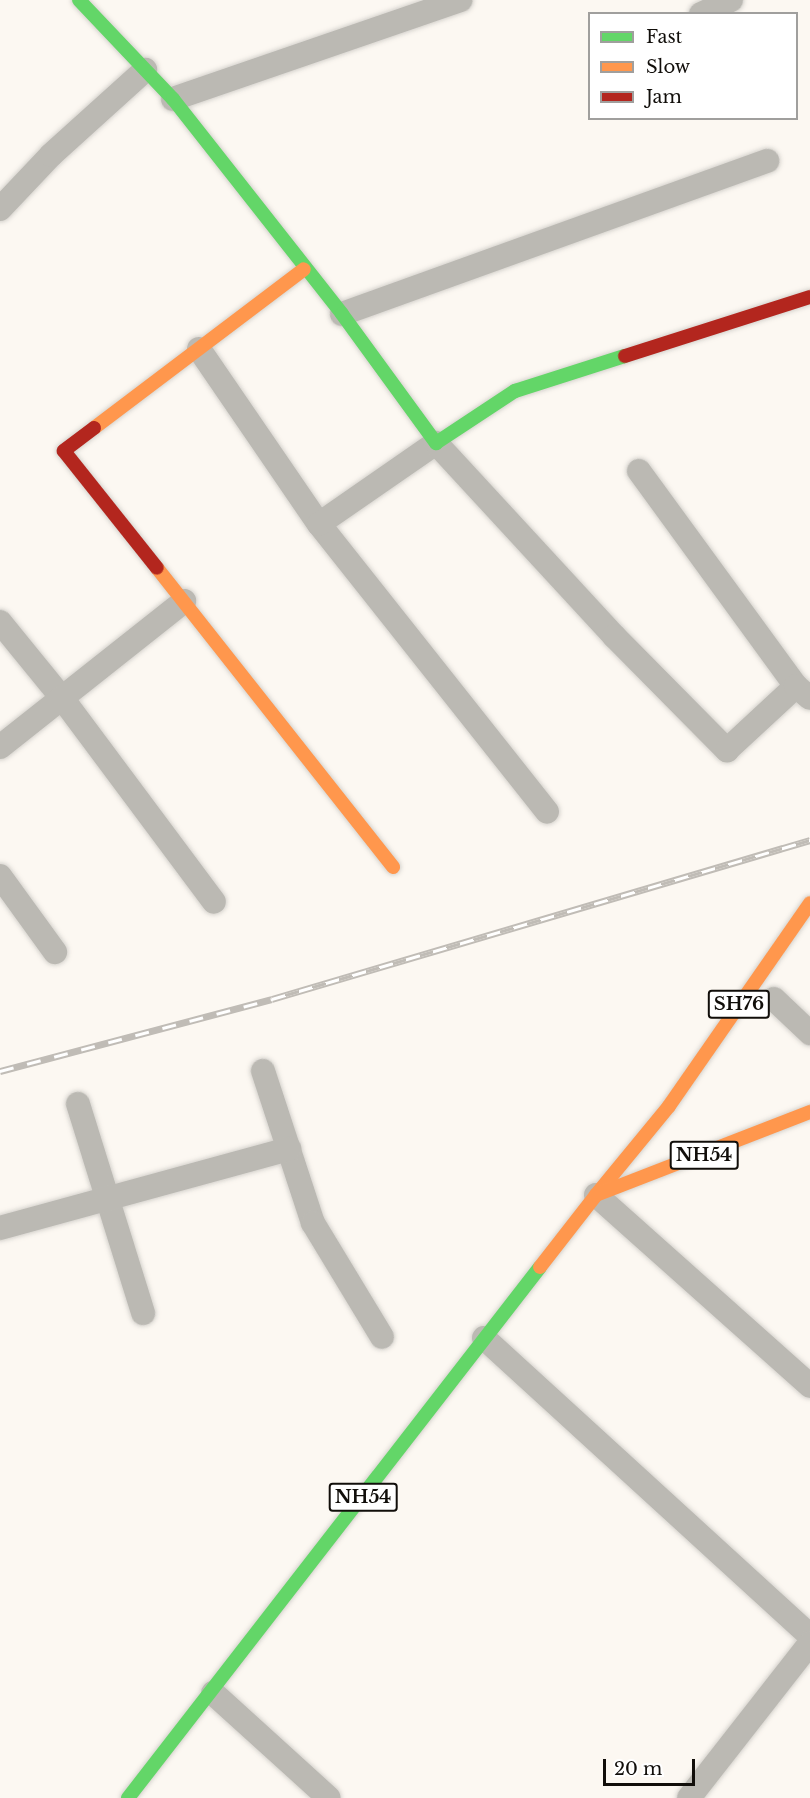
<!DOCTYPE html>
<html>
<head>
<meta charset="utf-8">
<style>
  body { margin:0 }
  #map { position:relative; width:810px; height:1798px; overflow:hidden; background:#fcf8f2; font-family:"Libre Baskerville",serif }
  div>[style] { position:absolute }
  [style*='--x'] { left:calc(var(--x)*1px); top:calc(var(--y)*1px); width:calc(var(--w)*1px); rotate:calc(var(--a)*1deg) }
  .roads { filter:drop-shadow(0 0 2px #d6d3ce) drop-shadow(0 0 2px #d6d3ce) }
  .street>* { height:24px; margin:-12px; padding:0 12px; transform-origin:12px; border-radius:12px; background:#bbb9b3 }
  .fast>* { height:14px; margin:-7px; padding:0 7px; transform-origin:7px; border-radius:7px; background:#63d668 }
  .slow>* { height:14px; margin:-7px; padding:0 7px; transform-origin:7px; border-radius:7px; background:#ff974d }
  .jam>* { height:14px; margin:-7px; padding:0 7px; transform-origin:7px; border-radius:7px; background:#b3261e }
  .rail>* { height:7px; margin-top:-3.5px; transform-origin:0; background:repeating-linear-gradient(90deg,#fff 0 14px,#c0bcb6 0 28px); box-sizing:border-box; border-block:2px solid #c0bcb6 }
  span { translate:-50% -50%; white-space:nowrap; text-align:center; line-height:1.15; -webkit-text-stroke:5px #fff; paint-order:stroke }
  .shield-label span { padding:2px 4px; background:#fff; border:2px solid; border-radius:4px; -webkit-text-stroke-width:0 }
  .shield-label { font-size:18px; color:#110e0a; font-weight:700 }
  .legend { position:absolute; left:588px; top:12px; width:210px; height:108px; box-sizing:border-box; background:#fff; border:2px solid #a09f9d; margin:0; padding:8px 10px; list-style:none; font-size:18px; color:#110e0a }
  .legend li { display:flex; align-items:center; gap:12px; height:30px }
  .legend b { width:30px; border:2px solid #a09f9d }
  .scale { position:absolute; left:603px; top:1759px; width:92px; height:27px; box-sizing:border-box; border:3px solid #110e0a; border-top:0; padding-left:8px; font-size:18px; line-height:21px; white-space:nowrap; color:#110e0a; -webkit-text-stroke:4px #fff; paint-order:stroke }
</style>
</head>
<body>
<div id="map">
  <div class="roads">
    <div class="street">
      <div style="--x:701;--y:14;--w:33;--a:-25"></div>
      <div style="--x:173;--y:99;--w:304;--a:-19"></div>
      <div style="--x:0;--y:209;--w:74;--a:-46.6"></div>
      <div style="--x:51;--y:155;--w:127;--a:-42.1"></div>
      <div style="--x:342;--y:314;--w:452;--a:-19.8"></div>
      <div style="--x:199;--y:349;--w:212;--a:55.6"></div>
      <div style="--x:319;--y:524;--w:367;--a:51.6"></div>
      <div style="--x:639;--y:471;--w:266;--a:53.9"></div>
      <div style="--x:319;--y:524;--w:142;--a:-34.7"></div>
      <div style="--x:436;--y:443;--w:263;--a:47.3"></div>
      <div style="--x:614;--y:636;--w:161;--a:45.3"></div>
      <div style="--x:727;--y:750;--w:94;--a:-42.8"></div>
      <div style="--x:796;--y:686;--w:18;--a:41"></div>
      <div style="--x:0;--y:622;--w:98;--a:50.8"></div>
      <div style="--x:62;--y:698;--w:254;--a:53.3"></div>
      <div style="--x:0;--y:747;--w:235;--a:-38.4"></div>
      <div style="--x:0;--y:876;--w:94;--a:54.1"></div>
      <div style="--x:774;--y:999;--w:50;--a:43.4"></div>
      <div style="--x:263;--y:1071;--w:160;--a:71.8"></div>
      <div style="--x:313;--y:1223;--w:133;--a:58.8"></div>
      <div style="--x:78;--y:1104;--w:219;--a:72.7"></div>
      <div style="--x:596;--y:1195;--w:287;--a:41.7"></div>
      <div style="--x:0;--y:1228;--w:300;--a:-15.3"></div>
      <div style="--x:484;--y:1338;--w:442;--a:42.4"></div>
      <div style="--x:213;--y:1693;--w:156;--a:42.2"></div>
      <div style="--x:689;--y:1798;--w:197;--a:-52"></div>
    </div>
    <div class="fast">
      <div style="--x:79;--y:0;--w:137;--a:46.5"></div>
      <div style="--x:173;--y:99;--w:273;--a:51.8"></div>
      <div style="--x:342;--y:314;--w:160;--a:53.9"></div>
      <div style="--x:436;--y:443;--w:95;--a:-33.4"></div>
      <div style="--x:515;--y:391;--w:115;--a:-17.7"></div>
      <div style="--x:128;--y:1798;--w:672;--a:-52.19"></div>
    </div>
    <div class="slow">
      <div style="--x:94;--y:428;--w:263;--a:-37.1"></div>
      <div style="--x:157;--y:568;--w:381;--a:51.7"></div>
      <div style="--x:596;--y:1195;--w:115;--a:-50.6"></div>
      <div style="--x:669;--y:1106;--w:247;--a:-55.2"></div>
      <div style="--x:540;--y:1267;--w:91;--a:-52.1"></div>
      <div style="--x:596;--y:1195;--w:230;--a:-21.2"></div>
    </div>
    <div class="jam">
      <div style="--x:625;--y:356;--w:194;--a:-17.7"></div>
      <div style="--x:94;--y:428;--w:38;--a:143"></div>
      <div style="--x:64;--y:451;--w:149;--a:51.5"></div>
    </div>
  </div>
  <div class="rail">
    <div style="--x:0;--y:1071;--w:281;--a:-14.8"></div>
    <div style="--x:272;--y:999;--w:561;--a:-16.46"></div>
  </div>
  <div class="shield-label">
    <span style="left:739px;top:1004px">SH76</span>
    <span style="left:704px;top:1155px">NH54</span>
    <span style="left:363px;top:1497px">NH54</span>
  </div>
  <ul class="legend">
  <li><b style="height:8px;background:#63d668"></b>Fast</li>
  <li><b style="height:8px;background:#ff974d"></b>Slow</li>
  <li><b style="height:8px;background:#b3261e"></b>Jam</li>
  </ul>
  <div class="scale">20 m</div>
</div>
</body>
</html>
